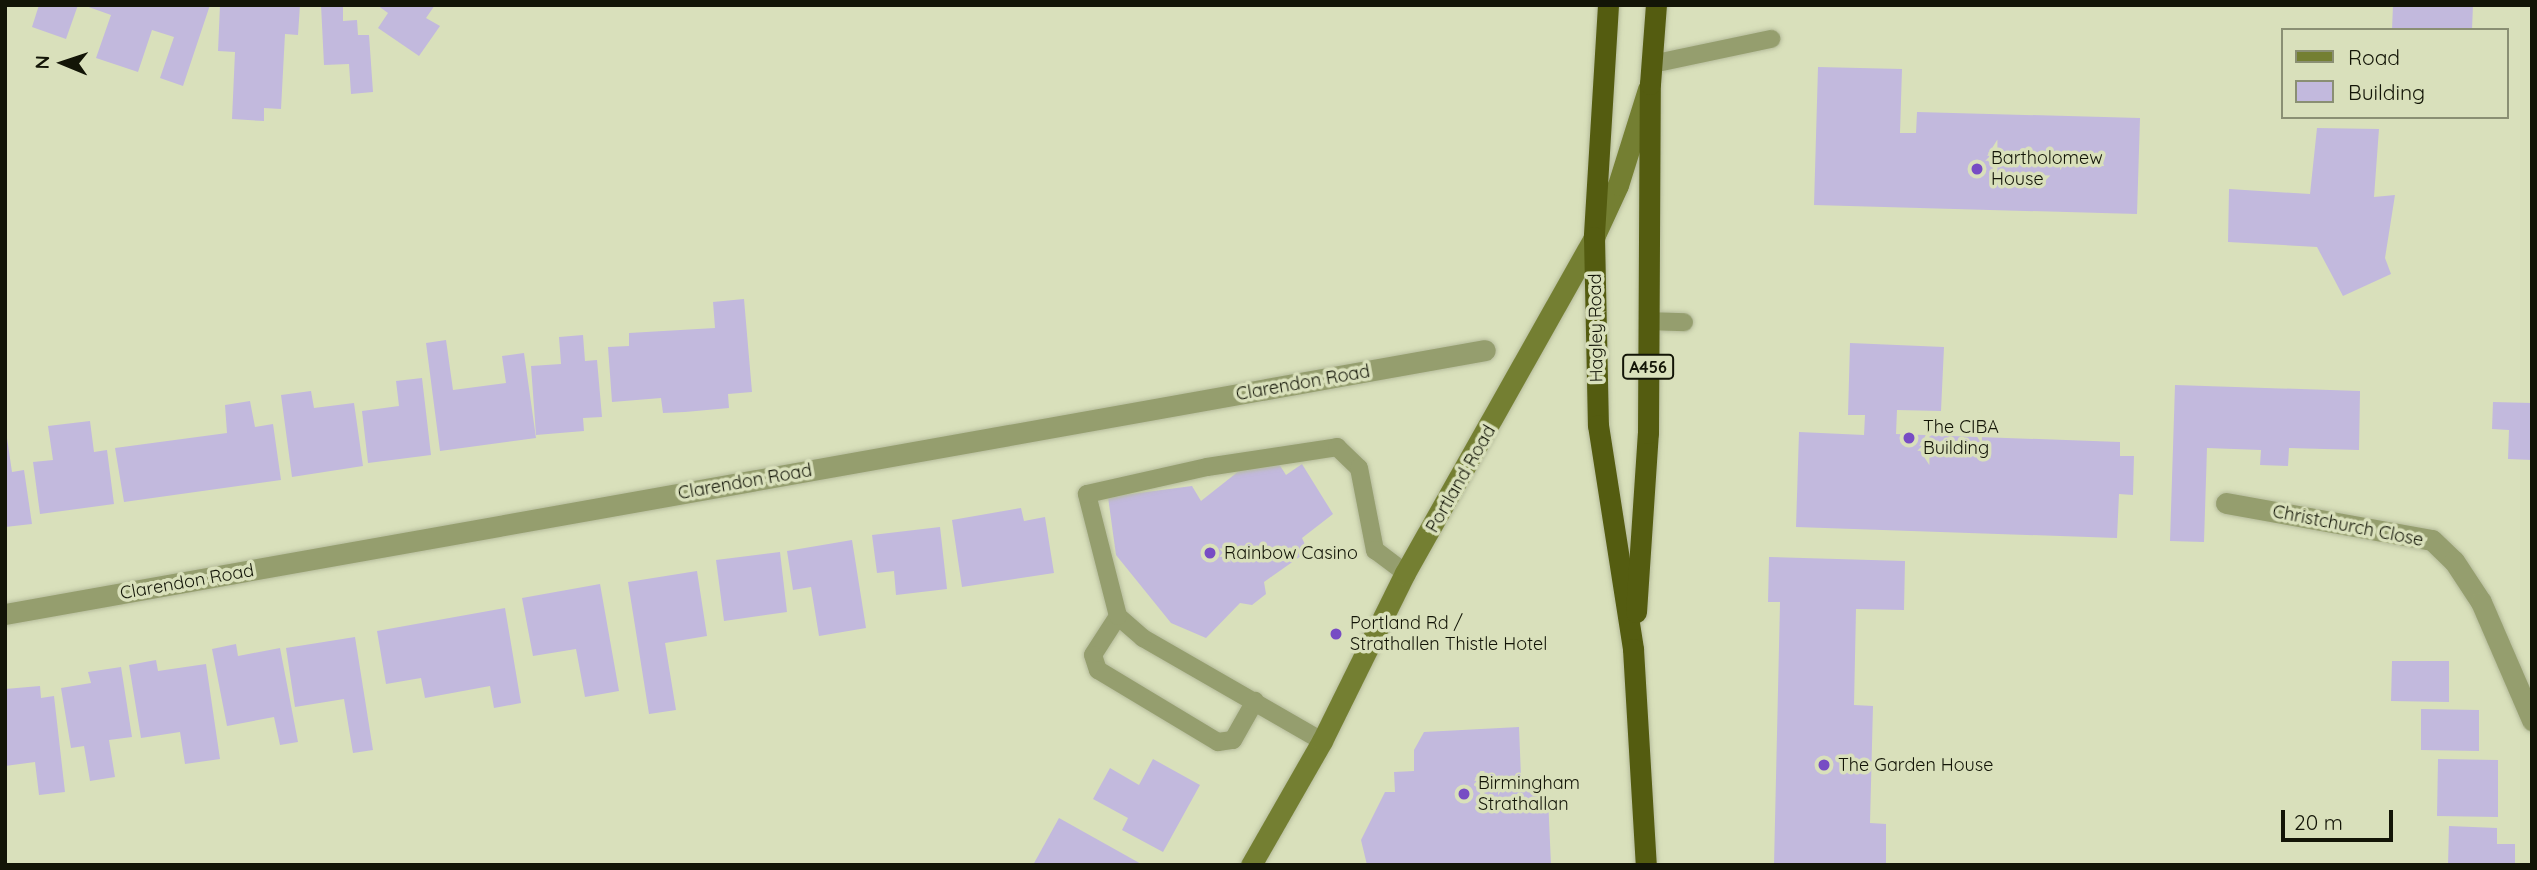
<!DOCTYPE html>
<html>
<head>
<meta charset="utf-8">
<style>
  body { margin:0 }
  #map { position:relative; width:2537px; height:870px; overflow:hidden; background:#d9e0bb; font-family:Quicksand,sans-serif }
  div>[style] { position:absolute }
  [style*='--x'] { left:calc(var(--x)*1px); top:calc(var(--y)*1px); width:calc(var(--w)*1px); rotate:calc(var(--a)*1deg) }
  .building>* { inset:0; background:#c2b9dd }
  .roads { filter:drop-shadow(0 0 2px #b5bb9b) drop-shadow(0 0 2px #b5bb9b) }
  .service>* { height:18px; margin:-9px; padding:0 9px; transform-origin:9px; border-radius:9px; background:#959e6e }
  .minor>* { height:21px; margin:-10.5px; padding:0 10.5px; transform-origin:10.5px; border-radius:10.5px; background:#959e6e }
  .secondary>* { height:21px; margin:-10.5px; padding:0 10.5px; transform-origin:10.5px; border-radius:10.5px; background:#747f32 }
  .trunk>* { height:21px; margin:-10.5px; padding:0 10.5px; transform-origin:10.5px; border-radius:10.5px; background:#545c10 }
  .dots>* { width:19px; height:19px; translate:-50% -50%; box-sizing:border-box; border:4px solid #d9e0bb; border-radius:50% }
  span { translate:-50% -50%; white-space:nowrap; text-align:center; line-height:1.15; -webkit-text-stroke:7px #d9e0bb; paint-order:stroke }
  .shield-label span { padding:2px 5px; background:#d9e0bb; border:2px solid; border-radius:5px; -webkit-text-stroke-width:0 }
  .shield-label { font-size:16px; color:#131507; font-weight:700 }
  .poi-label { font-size:18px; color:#131507 }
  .left { translate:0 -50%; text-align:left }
  .street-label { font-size:18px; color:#131507 }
  .frame { position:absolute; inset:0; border:7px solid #131507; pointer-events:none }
  .legend { position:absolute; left:2281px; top:28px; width:228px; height:91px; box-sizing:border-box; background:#d9e0bb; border:2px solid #8a8f73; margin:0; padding:9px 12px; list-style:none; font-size:21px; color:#131507 }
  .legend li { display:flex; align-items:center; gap:14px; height:35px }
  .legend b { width:35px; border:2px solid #8a8f73 }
  .north { position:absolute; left:28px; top:28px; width:70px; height:70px; -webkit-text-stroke:5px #d9e0bb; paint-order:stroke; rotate:272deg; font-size:19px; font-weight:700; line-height:28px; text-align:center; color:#131507 }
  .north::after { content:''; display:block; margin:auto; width:24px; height:32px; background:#131507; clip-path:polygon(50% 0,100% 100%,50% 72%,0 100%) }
  .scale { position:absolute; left:2281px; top:810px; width:112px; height:32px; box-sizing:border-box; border:4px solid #131507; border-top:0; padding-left:9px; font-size:21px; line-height:24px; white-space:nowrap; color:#131507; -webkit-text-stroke:5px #d9e0bb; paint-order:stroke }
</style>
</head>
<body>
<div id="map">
  <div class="building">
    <div style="clip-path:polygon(39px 5px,78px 5px,66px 39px,32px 27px)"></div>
    <div style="clip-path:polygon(83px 5px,210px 5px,183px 86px,160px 78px,174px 37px,152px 30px,138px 72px,96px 58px,111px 15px)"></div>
    <div style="clip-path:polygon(220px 5px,300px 5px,298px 35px,285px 34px,281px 109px,264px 108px,264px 121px,232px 119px,235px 52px,218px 51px)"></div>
    <div style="clip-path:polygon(321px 5px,343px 5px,343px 21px,357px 20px,358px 35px,369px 35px,373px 92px,351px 94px,349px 64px,324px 65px)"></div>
    <div style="clip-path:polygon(377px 5px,435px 5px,426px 18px,440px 26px,419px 56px,378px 28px,388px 13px)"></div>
    <div style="clip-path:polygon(2393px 5px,2473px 5px,2472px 30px,2392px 30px)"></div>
    <div style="clip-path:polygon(1818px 67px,1902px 69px,1900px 133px,1916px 133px,1917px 112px,2140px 118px,2137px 214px,1814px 205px)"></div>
    <div style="clip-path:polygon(2317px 128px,2379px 129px,2374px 197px,2395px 195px,2385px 258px,2391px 274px,2343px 296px,2317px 247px,2228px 242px,2229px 189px,2310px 194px)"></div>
    <div style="clip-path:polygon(744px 299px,752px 392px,728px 394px,729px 408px,685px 412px,663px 413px,661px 398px,612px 402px,608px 347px,629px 346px,629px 333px,715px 328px,713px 302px)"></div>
    <div style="clip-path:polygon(583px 335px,585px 361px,597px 360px,602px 417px,583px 418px,584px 431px,536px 435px,531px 366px,561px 364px,559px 337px)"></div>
    <div style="clip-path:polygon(446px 340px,453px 390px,506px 383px,502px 356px,524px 353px,536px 438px,440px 451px,426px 343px)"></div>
    <div style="clip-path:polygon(1850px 343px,1944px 347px,1941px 411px,1897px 410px,1896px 434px,2120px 442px,2120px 456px,2134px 456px,2133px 495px,2119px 494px,2117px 538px,1796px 527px,1799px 432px,1864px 435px,1865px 415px,1848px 415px)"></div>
    <div style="clip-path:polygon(422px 378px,431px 455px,368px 463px,362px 411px,399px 406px,396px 381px)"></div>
    <div style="clip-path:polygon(2175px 385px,2360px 391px,2359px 450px,2289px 448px,2288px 466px,2260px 465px,2261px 450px,2207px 448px,2204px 542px,2170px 541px)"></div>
    <div style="clip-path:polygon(311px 391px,314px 408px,354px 403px,363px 466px,292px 477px,281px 395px)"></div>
    <div style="clip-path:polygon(250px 401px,255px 427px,273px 424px,281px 480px,124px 502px,115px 448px,227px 433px,225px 405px)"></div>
    <div style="clip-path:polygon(2493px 402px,2532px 403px,2532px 460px,2508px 459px,2509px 430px,2492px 429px)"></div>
    <div style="clip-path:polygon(90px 421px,94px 452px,107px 450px,114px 504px,40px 514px,33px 462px,53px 460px,48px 426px)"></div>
    <div style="clip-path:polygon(7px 438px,12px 472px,24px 470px,32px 524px,5px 527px)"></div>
    <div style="clip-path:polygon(1279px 464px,1286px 475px,1302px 464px,1333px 514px,1302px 538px,1308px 551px,1264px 582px,1266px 594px,1252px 605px,1240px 603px,1206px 638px,1171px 623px,1116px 555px,1108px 497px,1192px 486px,1201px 501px,1244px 467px)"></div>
    <div style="clip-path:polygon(1021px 508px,1024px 521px,1045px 517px,1054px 573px,962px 587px,952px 520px)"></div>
    <div style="clip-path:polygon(940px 527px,947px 589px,896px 595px,894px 571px,877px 573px,872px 535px)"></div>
    <div style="clip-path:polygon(852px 540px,866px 628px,819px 636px,811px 587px,793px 590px,787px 551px)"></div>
    <div style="clip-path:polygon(780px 552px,787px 612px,724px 621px,716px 560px)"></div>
    <div style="clip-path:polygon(1769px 557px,1905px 561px,1904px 610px,1856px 609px,1854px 705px,1873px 706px,1870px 823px,1886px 824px,1886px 865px,1774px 865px,1780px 602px,1768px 602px)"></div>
    <div style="clip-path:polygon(697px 571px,707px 636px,665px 643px,676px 710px,649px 714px,628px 582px)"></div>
    <div style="clip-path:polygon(600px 584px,619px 691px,585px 697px,576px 649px,533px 656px,522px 598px)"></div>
    <div style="clip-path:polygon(505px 608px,521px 703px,494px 708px,490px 686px,425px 698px,421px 678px,386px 684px,377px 631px)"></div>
    <div style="clip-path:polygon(355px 637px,373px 750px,353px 753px,344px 699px,295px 707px,286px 648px)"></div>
    <div style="clip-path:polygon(236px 644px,238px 656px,280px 648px,298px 742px,280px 745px,274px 717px,227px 726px,212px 649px)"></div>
    <div style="clip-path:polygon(156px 660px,158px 671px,206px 664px,220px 759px,185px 764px,180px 732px,141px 738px,129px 665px)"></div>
    <div style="clip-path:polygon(2392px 661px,2449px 661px,2449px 702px,2391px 701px)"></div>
    <div style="clip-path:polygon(121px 667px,132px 737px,109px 740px,115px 777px,90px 781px,84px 746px,71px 748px,61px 688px,91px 683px,88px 672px)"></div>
    <div style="clip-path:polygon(40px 686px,41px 698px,54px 696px,65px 792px,39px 795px,35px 762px,5px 766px,5px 689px)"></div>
    <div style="clip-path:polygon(2421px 709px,2479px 710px,2479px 751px,2421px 750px)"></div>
    <div style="clip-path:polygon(1519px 727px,1521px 777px,1548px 797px,1551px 865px,1367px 865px,1361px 840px,1385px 792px,1395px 792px,1394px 772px,1414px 771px,1414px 750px,1424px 732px)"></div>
    <div style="clip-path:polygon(1153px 759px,1200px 785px,1163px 852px,1122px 830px,1128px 818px,1093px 799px,1110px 768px,1139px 785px)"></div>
    <div style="clip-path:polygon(2438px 759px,2498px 760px,2498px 817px,2437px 816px)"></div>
    <div style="clip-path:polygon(1059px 818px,1143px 865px,1033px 865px)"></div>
    <div style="clip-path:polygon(2449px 826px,2497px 828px,2497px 844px,2515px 844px,2515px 865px,2448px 865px)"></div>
  </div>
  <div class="roads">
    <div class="service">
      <div style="--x:1652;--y:64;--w:122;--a:-11.9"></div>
      <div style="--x:1648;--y:321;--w:36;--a:2"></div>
      <div style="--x:1118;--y:616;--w:46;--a:122.7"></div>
      <div style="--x:1093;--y:655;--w:16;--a:72"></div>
      <div style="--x:1098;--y:670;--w:140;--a:31"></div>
      <div style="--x:1218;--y:742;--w:15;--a:-8"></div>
      <div style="--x:1233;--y:740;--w:45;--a:-60.6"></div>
      <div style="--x:1322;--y:741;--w:207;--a:-150.1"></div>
      <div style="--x:1143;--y:638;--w:33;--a:-139"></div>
      <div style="--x:1118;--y:616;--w:126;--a:-104.3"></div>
      <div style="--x:1087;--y:494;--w:123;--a:-12.7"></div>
      <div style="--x:1207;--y:467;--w:132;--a:-8.7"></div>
      <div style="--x:1337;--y:447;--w:30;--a:44"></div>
      <div style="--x:1359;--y:468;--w:84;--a:79"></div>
      <div style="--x:1375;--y:550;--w:38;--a:37"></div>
    </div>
    <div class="minor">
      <div style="--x:2226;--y:503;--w:209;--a:10.2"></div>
      <div style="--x:2432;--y:540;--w:30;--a:44"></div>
      <div style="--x:2454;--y:561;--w:49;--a:56.6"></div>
      <div style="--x:2481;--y:602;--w:129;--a:66.6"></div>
      <div style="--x:5;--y:614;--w:1503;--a:-10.11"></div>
    </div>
    <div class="secondary">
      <div style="--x:1251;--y:865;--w:143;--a:-60.2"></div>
      <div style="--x:1322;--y:741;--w:187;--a:-63.7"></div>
      <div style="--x:1405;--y:573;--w:386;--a:-60.6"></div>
      <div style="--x:1594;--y:237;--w:57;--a:-65.2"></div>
      <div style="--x:1618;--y:185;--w:101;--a:-72.6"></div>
    </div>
    <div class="trunk">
      <div style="--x:1608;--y:5;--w:232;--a:93.5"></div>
      <div style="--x:1594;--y:237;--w:188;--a:88.8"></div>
      <div style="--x:1598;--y:425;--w:227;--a:81.1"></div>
      <div style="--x:1633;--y:649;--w:216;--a:86.6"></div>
      <div style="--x:1636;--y:612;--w:179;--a:-86.2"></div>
      <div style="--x:1648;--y:433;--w:349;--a:-89.7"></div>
      <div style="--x:1650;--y:84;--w:79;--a:-85.7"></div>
    </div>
  </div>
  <div class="dots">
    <div style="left:1977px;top:169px;background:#774cc4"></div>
    <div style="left:1909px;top:438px;background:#774cc4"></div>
    <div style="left:1210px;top:553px;background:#774cc4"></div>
    <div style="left:1336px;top:634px;background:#774cc4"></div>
    <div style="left:1824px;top:765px;background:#774cc4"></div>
    <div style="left:1464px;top:794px;background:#774cc4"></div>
  </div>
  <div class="shield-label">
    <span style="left:1648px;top:367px">A456</span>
  </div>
  <div class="poi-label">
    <span class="left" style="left:1991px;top:169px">Bartholomew<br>House</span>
    <span class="left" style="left:1923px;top:438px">The CIBA<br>Building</span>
    <span class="left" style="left:1224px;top:553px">Rainbow Casino</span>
    <span class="left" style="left:1350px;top:634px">Portland Rd /<br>Strathallen Thistle Hotel</span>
    <span class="left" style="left:1838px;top:765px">The Garden House</span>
    <span class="left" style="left:1478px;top:794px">Birmingham<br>Strathallan</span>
  </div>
  <div class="street-label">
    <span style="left:1596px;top:328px;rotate:-91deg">Hagley Road</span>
    <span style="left:1303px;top:383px;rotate:-10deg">Clarendon Road</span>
    <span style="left:1461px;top:479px;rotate:-60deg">Portland Road</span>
    <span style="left:745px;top:482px;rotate:-10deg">Clarendon Road</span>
    <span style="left:2348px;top:526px;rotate:11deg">Christchurch Close</span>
    <span style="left:187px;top:582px;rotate:-10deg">Clarendon Road</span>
  </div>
  <div class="frame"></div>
  <ul class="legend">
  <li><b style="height:9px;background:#747f32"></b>Road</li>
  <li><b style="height:19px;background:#c2b9dd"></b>Building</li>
  </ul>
  <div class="north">N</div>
  <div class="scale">20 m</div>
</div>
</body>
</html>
